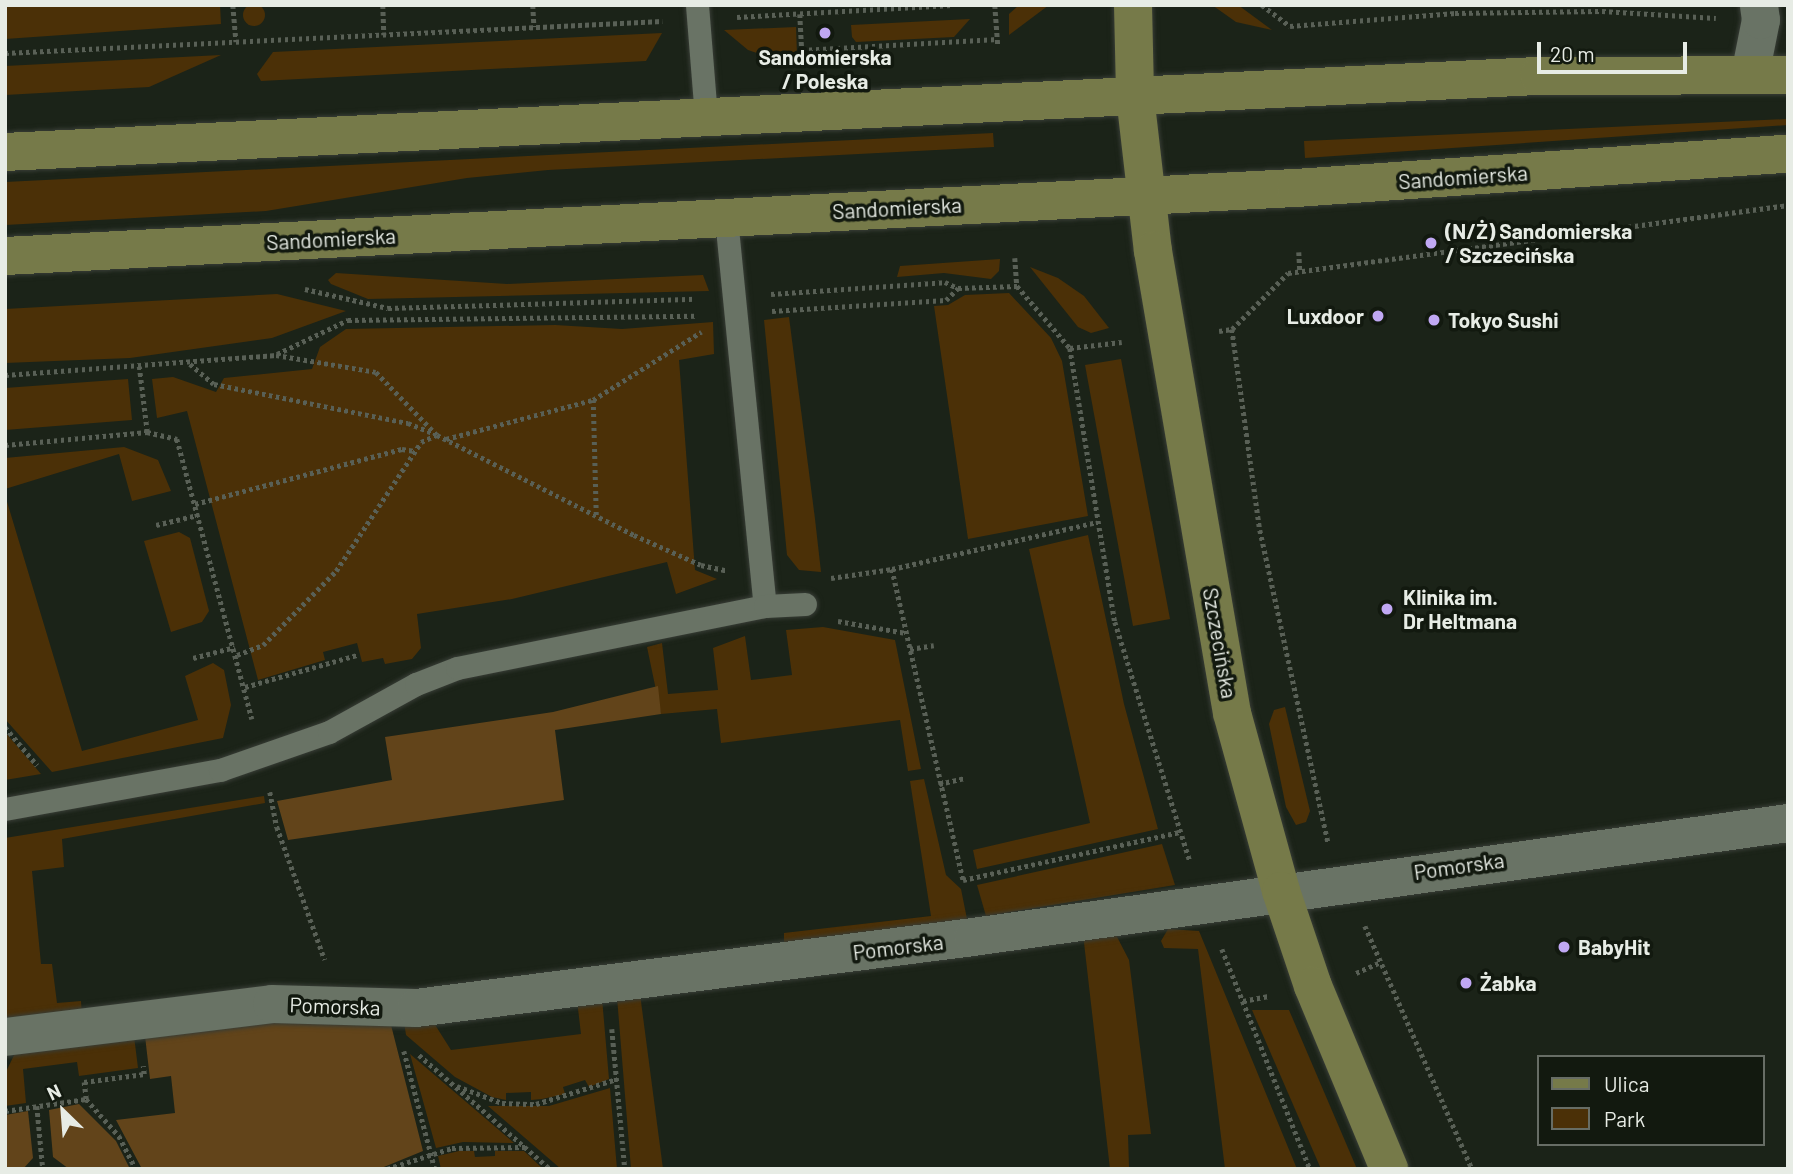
<!DOCTYPE html>
<html>
<head>
<meta charset="utf-8">
<style>
  body { margin:0 }
  #map { position:relative; width:1793px; height:1174px; overflow:hidden; background:#1b2318; font-family:Barlow,sans-serif }
  div>[style] { position:absolute }
  [style*='--x'] { left:calc(var(--x)*1px); top:calc(var(--y)*1px); width:calc(var(--w)*1px); rotate:calc(var(--a)*1deg) }
  .green>* { inset:0; background:#4b3007 }
  .round { border-radius:50% }
  .forest>* { inset:0; background:#62441a }
  .path>* { height:4.5px; margin-top:-2.25px; transform-origin:0; background:repeating-linear-gradient(90deg,#596056 0 3.5px,transparent 0 7px) }
  .roads { filter:drop-shadow(0 0 2px #383d36) drop-shadow(0 0 2px #383d36) }
  .lane>* { height:23px; margin:-11.5px; padding:0 11.5px; transform-origin:11.5px; border-radius:11.5px; background:#697365 }
  .street>* { height:38px; margin:-19px; padding:0 19px; transform-origin:19px; border-radius:19px; background:#697365 }
  .secondary>* { height:38px; margin:-19px; padding:0 19px; transform-origin:19px; border-radius:19px; background:#767a49 }
  .dots>* { width:19px; height:19px; translate:-50% -50%; box-sizing:border-box; border:4px solid #12190f; border-radius:50% }
  span { translate:-50% -50%; white-space:nowrap; text-align:center; line-height:1.15; -webkit-text-stroke:7px #12190f; paint-order:stroke }
  .poi-label { font-size:21px; color:#e7ece5; font-weight:700 }
  .left { translate:0 -50%; text-align:left }
  .right { translate:-100% -50%; text-align:right }
  .street-label { font-size:21px; color:#e7ece5 }
  .frame { position:absolute; inset:0; border:7px solid #e7ece5; pointer-events:none }
  .legend { position:absolute; left:1537px; top:1055px; width:228px; height:91px; box-sizing:border-box; background:#12190f; border:2px solid #676d65; margin:0; padding:9px 12px; list-style:none; font-size:21px; color:#e7ece5 }
  .legend li { display:flex; align-items:center; gap:14px; height:35px }
  .legend b { width:35px; border:2px solid #676d65 }
  .north { position:absolute; left:28px; top:1076px; width:70px; height:70px; -webkit-text-stroke:5px #12190f; paint-order:stroke; rotate:335deg; font-size:19px; font-weight:700; line-height:28px; text-align:center; color:#e7ece5 }
  .north::after { content:''; display:block; margin:auto; width:24px; height:32px; background:#e7ece5; clip-path:polygon(50% 0,100% 100%,50% 72%,0 100%) }
  .scale { position:absolute; left:1537px; top:42px; width:150px; height:32px; box-sizing:border-box; border:4px solid #e7ece5; border-top:0; padding-left:9px; font-size:21px; line-height:24px; white-space:nowrap; color:#e7ece5; -webkit-text-stroke:5px #12190f; paint-order:stroke }
</style>
</head>
<body>
<div id="map">
  <div class="green">
    <div class="round" style="left:243px;top:4px;width:22px;height:22px"></div>
    <div style="clip-path:polygon(5px 5px,220px 5px,221px 24px,5px 39px)"></div>
    <div style="clip-path:polygon(1019px 5px,1049px 5px,1009px 35px,1009px 14px)"></div>
    <div style="clip-path:polygon(1212px 5px,1238px 5px,1272px 30px,1236px 22px)"></div>
    <div style="clip-path:polygon(970px 19px,954px 37px,856px 42px,852px 37px,851px 25px)"></div>
    <div style="clip-path:polygon(796px 27px,797px 55px,768px 57px,748px 50px,724px 30px)"></div>
    <div style="clip-path:polygon(662px 33px,646px 61px,261px 81px,257px 74px,273px 52px)"></div>
    <div style="clip-path:polygon(221px 55px,149px 87px,5px 95px,5px 66px)"></div>
    <div style="clip-path:polygon(1788px 119px,1788px 125px,1305px 158px,1304px 141px)"></div>
    <div style="clip-path:polygon(993px 133px,994px 147px,548px 170px,467px 178px,266px 211px,5px 225px,5px 182px)"></div>
    <div style="clip-path:polygon(1000px 259px,999px 271px,991px 279px,944px 273px,897px 277px,900px 266px)"></div>
    <div style="clip-path:polygon(1030px 267px,1058px 278px,1084px 296px,1109px 328px,1091px 333px,1078px 327px)"></div>
    <div style="clip-path:polygon(336px 273px,507px 284px,703px 275px,709px 291px,368px 299px,331px 284px,328px 280px)"></div>
    <div style="clip-path:polygon(1009px 293px,1051px 338px,1062px 361px,1088px 516px,968px 539px,934px 306px,948px 305px,965px 295px)"></div>
    <div style="clip-path:polygon(277px 294px,346px 311px,272px 338px,130px 358px,5px 363px,5px 309px)"></div>
    <div style="clip-path:polygon(789px 317px,815px 519px,821px 572px,799px 570px,787px 555px,764px 320px)"></div>
    <div style="clip-path:polygon(713px 322px,714px 354px,679px 360px,695px 570px,717px 579px,676px 594px,667px 562px,512px 599px,417px 614px,421px 648px,412px 659px,385px 664px,383px 658px,362px 662px,357px 643px,323px 652px,325px 660px,258px 680px,187px 411px,157px 418px,152px 379px,173px 377px,216px 392px,224px 378px,312px 369px,320px 347px,346px 329px,555px 325px,622px 329px)"></div>
    <div style="clip-path:polygon(1121px 359px,1170px 619px,1133px 626px,1085px 365px)"></div>
    <div style="clip-path:polygon(128px 379px,132px 420px,5px 430px,5px 388px)"></div>
    <div style="clip-path:polygon(124px 447px,158px 460px,171px 491px,132px 501px,119px 454px,5px 489px,5px 458px)"></div>
    <div style="clip-path:polygon(5px 495px,82px 751px,198px 720px,185px 676px,213px 663px,224px 670px,231px 705px,223px 738px,52px 772px,5px 719px)"></div>
    <div style="clip-path:polygon(179px 532px,190px 538px,209px 611px,202px 622px,171px 632px,144px 541px)"></div>
    <div style="clip-path:polygon(1088px 535px,1124px 704px,1158px 829px,977px 869px,973px 850px,1090px 823px,1029px 549px)"></div>
    <div style="clip-path:polygon(823px 627px,895px 640px,921px 769px,908px 771px,900px 720px,721px 743px,717px 709px,661px 714px,647px 647px,662px 643px,668px 694px,718px 690px,713px 648px,745px 636px,751px 680px,792px 675px,786px 630px)"></div>
    <div style="clip-path:polygon(1285px 707px,1310px 811px,1306px 822px,1296px 825px,1286px 807px,1269px 724px,1274px 710px)"></div>
    <div style="clip-path:polygon(5px 732px,41px 774px,5px 780px)"></div>
    <div style="clip-path:polygon(924px 779px,946px 875px,961px 889px,967px 919px,784px 943px,784px 933px,931px 916px,910px 781px)"></div>
    <div style="clip-path:polygon(264px 796px,265px 803px,62px 839px,64px 867px,32px 871px,41px 964px,52px 964px,57px 1003px,81px 1001px,82px 1016px,5px 1025px,5px 838px)"></div>
    <div style="clip-path:polygon(1162px 844px,1175px 885px,986px 916px,977px 885px)"></div>
    <div style="clip-path:polygon(1168px 929px,1199px 931px,1297px 1169px,1225px 1169px,1198px 949px,1164px 948px,1161px 941px)"></div>
    <div style="clip-path:polygon(1114px 931px,1129px 960px,1151px 1134px,1128px 1135px,1129px 1167px,1157px 1169px,1110px 1169px,1083px 934px)"></div>
    <div style="clip-path:polygon(640px 994px,663px 1169px,631px 1169px,617px 997px)"></div>
    <div style="clip-path:polygon(602px 998px,609px 1079px,589px 1087px,585px 1080px,563px 1087px,565px 1094px,542px 1099px,531px 1100px,531px 1092px,506px 1093px,506px 1100px,492px 1097px,455px 1077px,406px 1035px,404px 1022px,432px 1020px,451px 1050px,581px 1034px,577px 1000px)"></div>
    <div style="clip-path:polygon(1252px 1010px,1289px 1010px,1357px 1169px,1321px 1169px)"></div>
    <div style="clip-path:polygon(134px 1036px,138px 1068px,79px 1076px,77px 1062px,23px 1069px,26px 1103px,5px 1106px,5px 1074px,15px 1053px)"></div>
    <div style="clip-path:polygon(410px 1054px,514px 1143px,463px 1142px,436px 1148px)"></div>
    <div style="clip-path:polygon(610px 1088px,617px 1169px,561px 1169px,488px 1106px,549px 1106px)"></div>
    <div style="clip-path:polygon(459px 1151px,474px 1151px,475px 1157px,495px 1156px,495px 1151px,524px 1151px,543px 1169px,441px 1169px,438px 1156px)"></div>
  </div>
  <div class="forest">
    <div style="clip-path:polygon(658px 686px,661px 714px,555px 730px,564px 800px,288px 840px,277px 801px,392px 780px,385px 737px,553px 712px)"></div>
    <div style="clip-path:polygon(390px 1021px,423px 1151px,379px 1169px,142px 1169px,116px 1120px,175px 1113px,171px 1076px,150px 1079px,145px 1036px,247px 1022px)"></div>
    <div style="clip-path:polygon(79px 1104px,116px 1141px,130px 1169px,69px 1169px,53px 1157px,49px 1110px)"></div>
    <div style="clip-path:polygon(28px 1111px,33px 1158px,23px 1169px,5px 1169px,5px 1115px)"></div>
  </div>
  <div class="path">
    <div style="--x:233;--y:5;--w:37;--a:85"></div>
    <div style="--x:383;--y:5;--w:30;--a:88"></div>
    <div style="--x:533;--y:5;--w:22;--a:87"></div>
    <div style="--x:995;--y:5;--w:41;--a:85.8"></div>
    <div style="--x:1262;--y:5;--w:35;--a:37"></div>
    <div style="--x:1290;--y:26;--w:166;--a:-4.5"></div>
    <div style="--x:1455;--y:13;--w:147;--a:-0.8"></div>
    <div style="--x:1602;--y:11;--w:114;--a:3.5"></div>
    <div style="--x:800;--y:14;--w:36;--a:87"></div>
    <div style="--x:802;--y:50;--w:196;--a:-3.2"></div>
    <div style="--x:737;--y:17;--w:216;--a:-3.2"></div>
    <div style="--x:5;--y:53;--w:658;--a:-2.79"></div>
    <div style="--x:1299;--y:252;--w:19;--a:87"></div>
    <div style="--x:1015;--y:258;--w:28;--a:86"></div>
    <div style="--x:1017;--y:286;--w:82;--a:49.5"></div>
    <div style="--x:1070;--y:348;--w:278;--a:80.7"></div>
    <div style="--x:1115;--y:622;--w:251;--a:72.6"></div>
    <div style="--x:305;--y:289;--w:85;--a:12.9"></div>
    <div style="--x:388;--y:308;--w:308;--a:-1.7"></div>
    <div style="--x:771;--y:294;--w:174;--a:-3.9"></div>
    <div style="--x:945;--y:282;--w:14;--a:25"></div>
    <div style="--x:958;--y:288;--w:59;--a:-1.9"></div>
    <div style="--x:772;--y:311;--w:174;--a:-3.6"></div>
    <div style="--x:946;--y:300;--w:17;--a:-45"></div>
    <div style="--x:1232;--y:329;--w:203;--a:82.1"></div>
    <div style="--x:1260;--y:530;--w:320;--a:77.7"></div>
    <div style="--x:1219;--y:331;--w:13;--a:-9"></div>
    <div style="--x:1232;--y:329;--w:79;--a:-45"></div>
    <div style="--x:1288;--y:273;--w:505;--a:-7.74"></div>
    <div style="--x:1070;--y:348;--w:52;--a:-6.6"></div>
    <div style="--x:277;--y:354;--w:79;--a:-25.6"></div>
    <div style="--x:348;--y:320;--w:349;--a:-0.7"></div>
    <div style="--x:190;--y:364;--w:31;--a:40"></div>
    <div style="--x:214;--y:384;--w:198;--a:11.4"></div>
    <div style="--x:408;--y:423;--w:27;--a:22"></div>
    <div style="--x:5;--y:375;--w:272;--a:-4.2"></div>
    <div style="--x:276;--y:355;--w:101;--a:9.6"></div>
    <div style="--x:376;--y:372;--w:88;--a:45.9"></div>
    <div style="--x:437;--y:435;--w:221;--a:26.9"></div>
    <div style="--x:634;--y:535;--w:73;--a:24.1"></div>
    <div style="--x:701;--y:565;--w:25;--a:12"></div>
    <div style="--x:147;--y:432;--w:31;--a:13"></div>
    <div style="--x:177;--y:439;--w:290;--a:75"></div>
    <div style="--x:446;--y:439;--w:152;--a:-14.9"></div>
    <div style="--x:5;--y:445;--w:143;--a:-5.2"></div>
    <div style="--x:147;--y:432;--w:66;--a:-96.9"></div>
    <div style="--x:195;--y:504;--w:214;--a:-14.9"></div>
    <div style="--x:402;--y:449;--w:13;--a:9"></div>
    <div style="--x:596;--y:515;--w:115;--a:-91.5"></div>
    <div style="--x:593;--y:400;--w:128;--a:-32.2"></div>
    <div style="--x:156;--y:525;--w:43;--a:-13.4"></div>
    <div style="--x:892;--y:569;--w:210;--a:-12.9"></div>
    <div style="--x:831;--y:578;--w:62;--a:-8.4"></div>
    <div style="--x:892;--y:569;--w:319;--a:77.1"></div>
    <div style="--x:963;--y:880;--w:222;--a:-12.5"></div>
    <div style="--x:838;--y:621;--w:69;--a:10"></div>
    <div style="--x:910;--y:649;--w:24;--a:-9"></div>
    <div style="--x:237;--y:655;--w:28;--a:-21"></div>
    <div style="--x:263;--y:645;--w:104;--a:-45.4"></div>
    <div style="--x:336;--y:571;--w:154;--a:-56.6"></div>
    <div style="--x:421;--y:442;--w:17;--a:-24"></div>
    <div style="--x:193;--y:658;--w:43;--a:-14.7"></div>
    <div style="--x:245;--y:687;--w:116;--a:-15.9"></div>
    <div style="--x:5;--y:727;--w:50;--a:49.9"></div>
    <div style="--x:939;--y:784;--w:26;--a:-13"></div>
    <div style="--x:270;--y:792;--w:36;--a:79"></div>
    <div style="--x:277;--y:827;--w:141;--a:70.2"></div>
    <div style="--x:1365;--y:926;--w:266;--a:66.2"></div>
    <div style="--x:1222;--y:949;--w:237;--a:68.2"></div>
    <div style="--x:1356;--y:973;--w:27;--a:-24"></div>
    <div style="--x:1243;--y:1001;--w:26;--a:-11"></div>
    <div style="--x:612;--y:1029;--w:141;--a:84.7"></div>
    <div style="--x:404;--y:1051;--w:122;--a:75.3"></div>
    <div style="--x:419;--y:1055;--w:174;--a:41"></div>
    <div style="--x:457;--y:1086;--w:48;--a:20.7"></div>
    <div style="--x:502;--y:1103;--w:34;--a:2"></div>
    <div style="--x:536;--y:1104;--w:85;--a:-17.2"></div>
    <div style="--x:86;--y:1099;--w:17;--a:-97"></div>
    <div style="--x:84;--y:1082;--w:61;--a:-7.6"></div>
    <div style="--x:144;--y:1074;--w:8;--a:-97"></div>
    <div style="--x:37;--y:1106;--w:63;--a:84.6"></div>
    <div style="--x:5;--y:1111;--w:82;--a:-8.4"></div>
    <div style="--x:86;--y:1099;--w:50;--a:48.3"></div>
    <div style="--x:119;--y:1136;--w:37;--a:63"></div>
    <div style="--x:387;--y:1169;--w:68;--a:-17.9"></div>
    <div style="--x:452;--y:1148;--w:74;--a:-0.8"></div>
  </div>
  <div class="roads">
    <div class="lane">
      <div style="--x:697;--y:5;--w:112;--a:85.4"></div>
      <div style="--x:726;--y:218;--w:390;--a:84.3"></div>
      <div style="--x:5;--y:809;--w:219;--a:-10.3"></div>
      <div style="--x:220;--y:770;--w:115;--a:-19.2"></div>
      <div style="--x:329;--y:732;--w:99;--a:-28.9"></div>
      <div style="--x:416;--y:684;--w:44;--a:-21.3"></div>
      <div style="--x:457;--y:668;--w:314;--a:-11.4"></div>
      <div style="--x:765;--y:606;--w:40;--a:-2.9"></div>
    </div>
    <div class="street">
      <div style="--x:1750;--y:75;--w:56;--a:-78.7"></div>
      <div style="--x:1761;--y:20;--w:15;--a:-98"></div>
      <div style="--x:5;--y:1037;--w:269;--a:-7"></div>
      <div style="--x:272;--y:1004;--w:144;--a:1.6"></div>
      <div style="--x:416;--y:1008;--w:562;--a:-7.26"></div>
      <div style="--x:973;--y:937;--w:823;--a:-7.96"></div>
    </div>
    <div class="secondary">
      <div style="--x:1133;--y:5;--w:91;--a:88.7"></div>
      <div style="--x:1135;--y:96;--w:156;--a:83.4"></div>
      <div style="--x:1153;--y:251;--w:469;--a:80.3"></div>
      <div style="--x:1232;--y:713;--w:185;--a:74.6"></div>
      <div style="--x:1281;--y:891;--w:100;--a:71.4"></div>
      <div style="--x:1313;--y:986;--w:198;--a:67.4"></div>
      <div style="--x:5;--y:152;--w:1536;--a:-2.84"></div>
      <div style="--x:1539;--y:76;--w:249;--a:-0.2"></div>
      <div style="--x:5;--y:256;--w:1293;--a:-3.02"></div>
      <div style="--x:1296;--y:188;--w:493;--a:-4"></div>
    </div>
  </div>
  <div class="dots">
    <div style="left:825px;top:33px;background:#c0a8f3"></div>
    <div style="left:1431px;top:243px;background:#c0a8f3"></div>
    <div style="left:1378px;top:316px;background:#c0a8f3"></div>
    <div style="left:1434px;top:320px;background:#c0a8f3"></div>
    <div style="left:1387px;top:609px;background:#c0a8f3"></div>
    <div style="left:1564px;top:947px;background:#c0a8f3"></div>
    <div style="left:1466px;top:983px;background:#c0a8f3"></div>
  </div>
  <div class="poi-label">
    <span style="left:825px;top:69px">Sandomierska<br>/ Poleska</span>
    <span class="left" style="left:1445px;top:243px">(N/Ż) Sandomierska<br>/ Szczecińska</span>
    <span class="right" style="left:1364px;top:316px">Luxdoor</span>
    <span class="left" style="left:1448px;top:320px">Tokyo Sushi</span>
    <span class="left" style="left:1403px;top:609px">Klinika im.<br>Dr Heltmana</span>
    <span class="left" style="left:1578px;top:947px">BabyHit</span>
    <span class="left" style="left:1480px;top:983px">Żabka</span>
  </div>
  <div class="street-label">
    <span style="left:1463px;top:177px;rotate:-4deg">Sandomierska</span>
    <span style="left:897px;top:208px;rotate:-3deg">Sandomierska</span>
    <span style="left:331px;top:239px;rotate:-3deg">Sandomierska</span>
    <span style="left:1220px;top:643px;rotate:80deg">Szczecińska</span>
    <span style="left:1459px;top:866px;rotate:-8deg">Pomorska</span>
    <span style="left:898px;top:947px;rotate:-7deg">Pomorska</span>
    <span style="left:335px;top:1006px;rotate:2deg">Pomorska</span>
  </div>
  <div class="frame"></div>
  <ul class="legend">
  <li><b style="height:9px;background:#767a49"></b>Ulica</li>
  <li><b style="height:19px;background:#4b3007"></b>Park</li>
  </ul>
  <div class="north">N</div>
  <div class="scale">20 m</div>
</div>
</body>
</html>
